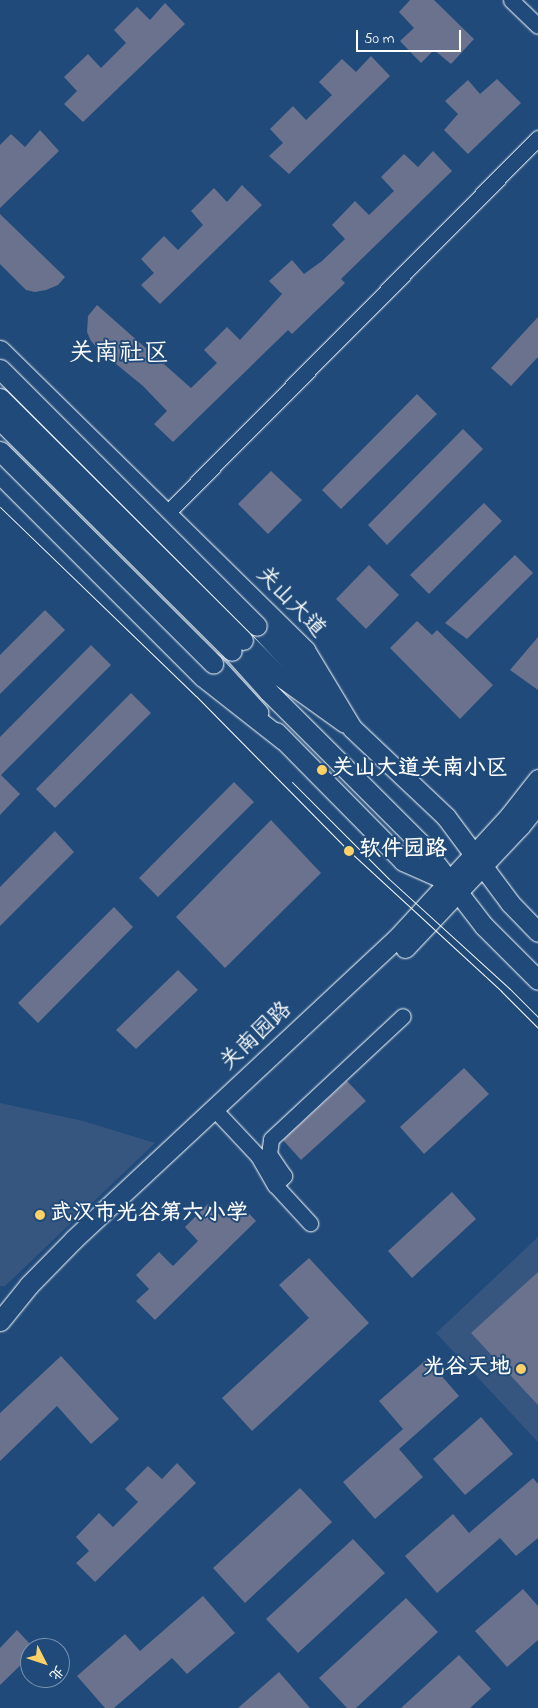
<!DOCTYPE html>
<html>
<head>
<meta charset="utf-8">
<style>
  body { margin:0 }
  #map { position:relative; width:538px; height:1708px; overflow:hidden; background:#1f4a7a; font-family:"Indie Flower","LXGW WenKai TC",sans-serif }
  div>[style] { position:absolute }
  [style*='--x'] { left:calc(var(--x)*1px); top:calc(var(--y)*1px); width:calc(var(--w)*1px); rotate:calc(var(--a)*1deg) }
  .built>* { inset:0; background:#365680 }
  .building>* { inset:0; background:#6b728e }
  .roads { filter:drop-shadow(0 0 1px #fff) drop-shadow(0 0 1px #fff) }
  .minor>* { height:15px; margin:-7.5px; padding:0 7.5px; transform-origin:7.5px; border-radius:7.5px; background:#1f4a7a }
  .major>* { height:19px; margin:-9.5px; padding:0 9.5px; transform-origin:9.5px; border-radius:9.5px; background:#1f4a7a }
  .tram>* { height:1px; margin:-0.5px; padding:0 0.5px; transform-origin:0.5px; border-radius:0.5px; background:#fff }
  .bridges { filter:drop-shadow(0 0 1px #fff) drop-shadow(0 0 1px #fff) }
  .major-bridge>* { height:19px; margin:-9.5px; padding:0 9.5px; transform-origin:9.5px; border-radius:9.5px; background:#1f4a7a }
  .dots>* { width:14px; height:14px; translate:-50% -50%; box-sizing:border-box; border:2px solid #1f4a7a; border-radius:50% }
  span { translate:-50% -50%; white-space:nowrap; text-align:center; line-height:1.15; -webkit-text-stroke:4px #1f4a7a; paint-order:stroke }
  .street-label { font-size:22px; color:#fff }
  .poi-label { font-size:22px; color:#fff; font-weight:700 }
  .left { translate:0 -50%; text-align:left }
  .right { translate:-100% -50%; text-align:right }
  .quarter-label { font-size:25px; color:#fff }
  .north { position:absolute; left:20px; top:1638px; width:50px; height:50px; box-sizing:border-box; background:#1f4a7a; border:1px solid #7992af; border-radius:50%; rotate:131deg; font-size:14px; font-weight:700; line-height:20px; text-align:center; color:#fff }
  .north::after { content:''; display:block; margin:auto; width:18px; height:22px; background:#ffd166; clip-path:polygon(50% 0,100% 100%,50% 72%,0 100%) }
  .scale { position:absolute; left:356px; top:30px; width:105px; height:22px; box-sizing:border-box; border:2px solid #fff; border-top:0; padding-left:6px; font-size:15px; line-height:18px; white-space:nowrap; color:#fff; -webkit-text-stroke:4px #1f4a7a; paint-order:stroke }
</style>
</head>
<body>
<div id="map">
  <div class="built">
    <div style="clip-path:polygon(0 1103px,83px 1121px,155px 1143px,5px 1286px,0 1286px)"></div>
    <div style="clip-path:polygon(538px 1237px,538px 1442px,436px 1333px)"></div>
  </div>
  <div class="building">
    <div style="clip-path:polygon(410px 0,434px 0,474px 39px,451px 64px,434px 50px,421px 63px,400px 41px,414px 28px,399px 12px)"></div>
    <div style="clip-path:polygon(165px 3px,185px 24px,83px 122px,64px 104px,77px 91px,64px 77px,88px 54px,101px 68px,126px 43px,114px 30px,137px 7px,150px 20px)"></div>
    <div style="clip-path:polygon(371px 56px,390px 76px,289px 174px,269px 156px,283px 143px,270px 129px,293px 106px,306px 120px,332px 95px,319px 82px,342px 59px,356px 72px)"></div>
    <div style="clip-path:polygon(497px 79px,521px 103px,468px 154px,444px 130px,458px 114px,445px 101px,468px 80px,480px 94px)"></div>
    <div style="clip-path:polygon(40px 130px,59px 151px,0 208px,0 145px,11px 134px,25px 147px)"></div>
    <div style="clip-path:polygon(433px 151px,452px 171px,341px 279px,345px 283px,292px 334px,288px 330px,173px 442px,154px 424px,167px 411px,143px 386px,99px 350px,91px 341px,87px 332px,88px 316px,97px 305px,191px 388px,217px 363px,204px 350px,227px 327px,240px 340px,282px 294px,269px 281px,292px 260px,304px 274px,322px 261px,345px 239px,332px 225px,355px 201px,369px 215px,394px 191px,381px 177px,404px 154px,418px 167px)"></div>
    <div style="clip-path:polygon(242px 185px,262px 205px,160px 304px,141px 285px,154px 273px,141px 259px,164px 236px,178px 250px,203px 225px,191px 211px,214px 188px,227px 202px)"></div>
    <div style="clip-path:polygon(0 214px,65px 277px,58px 285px,46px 290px,35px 292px,26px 290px,0 264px)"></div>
    <div style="clip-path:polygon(538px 317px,538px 357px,511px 386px,491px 368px)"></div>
    <div style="clip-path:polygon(417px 394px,437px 414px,341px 509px,322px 490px)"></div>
    <div style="clip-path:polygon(463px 429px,483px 449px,387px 545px,368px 525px)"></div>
    <div style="clip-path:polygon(271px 471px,302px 500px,268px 534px,238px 504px)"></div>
    <div style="clip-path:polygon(484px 503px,502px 521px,429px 594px,410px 575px)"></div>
    <div style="clip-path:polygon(515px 555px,533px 573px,467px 639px,445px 623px)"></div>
    <div style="clip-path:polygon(369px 565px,399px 595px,366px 629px,336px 599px)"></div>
    <div style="clip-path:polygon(45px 610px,65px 630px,0 694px,0 655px)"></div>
    <div style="clip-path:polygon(417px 621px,432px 635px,437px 630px,493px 685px,460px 719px,390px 648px)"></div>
    <div style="clip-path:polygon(538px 637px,538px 690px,510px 670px)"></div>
    <div style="clip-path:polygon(91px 645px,111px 665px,1px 775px,20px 794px,0 815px,0 737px)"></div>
    <div style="clip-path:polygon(131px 693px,151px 713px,55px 808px,36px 789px)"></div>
    <div style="clip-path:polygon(234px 782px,254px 802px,158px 897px,139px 878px)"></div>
    <div style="clip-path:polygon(271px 820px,321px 873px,225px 968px,176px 917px)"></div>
    <div style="clip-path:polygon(55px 831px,74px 852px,0 926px,0 887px)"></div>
    <div style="clip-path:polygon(114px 907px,133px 927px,38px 1023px,18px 1003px)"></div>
    <div style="clip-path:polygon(178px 970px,198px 990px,136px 1049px,116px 1030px)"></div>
    <div style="clip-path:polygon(464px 1068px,489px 1094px,424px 1154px,400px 1127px)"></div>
    <div style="clip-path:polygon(347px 1081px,366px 1101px,301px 1160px,283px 1140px)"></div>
    <div style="clip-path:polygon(452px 1192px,476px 1219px,412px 1278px,388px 1251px)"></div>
    <div style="clip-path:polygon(237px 1201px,256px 1221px,155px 1320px,136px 1301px,149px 1289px,136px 1275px,159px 1252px,173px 1266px,198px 1241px,185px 1227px,208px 1204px,222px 1217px)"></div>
    <div style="clip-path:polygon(309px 1258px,369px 1323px,252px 1431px,222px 1398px,309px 1318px,279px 1285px)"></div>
    <div style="clip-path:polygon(538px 1272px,538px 1405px,471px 1333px)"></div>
    <div style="clip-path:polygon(61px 1356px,119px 1419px,91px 1444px,57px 1406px,0 1461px,0 1413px)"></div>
    <div style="clip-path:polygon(427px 1359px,459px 1396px,399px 1449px,423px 1477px,375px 1519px,343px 1482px,403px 1429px,379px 1401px)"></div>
    <div style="clip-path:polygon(481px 1417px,513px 1454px,465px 1495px,433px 1459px)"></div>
    <div style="clip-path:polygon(177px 1463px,196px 1483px,95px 1582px,76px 1563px,89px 1551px,76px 1537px,99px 1513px,113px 1527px,138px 1502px,125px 1489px,148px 1466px,162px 1479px)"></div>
    <div style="clip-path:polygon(533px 1478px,538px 1484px,538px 1538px,516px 1556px,500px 1538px,437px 1593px,405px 1556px,453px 1514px,469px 1533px)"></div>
    <div style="clip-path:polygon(300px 1488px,332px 1522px,245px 1603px,213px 1568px)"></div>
    <div style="clip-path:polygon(353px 1539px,385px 1573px,298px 1653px,266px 1619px)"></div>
    <div style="clip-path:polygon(523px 1589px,538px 1606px,538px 1640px,507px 1667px,475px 1631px)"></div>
    <div style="clip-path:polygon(203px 1596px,235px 1633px,187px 1674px,172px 1658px,114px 1708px,105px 1708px,77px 1676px,125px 1634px,140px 1651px)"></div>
    <div style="clip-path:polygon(406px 1598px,438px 1632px,356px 1708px,347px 1708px,319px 1678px)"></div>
    <div style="clip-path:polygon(17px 1630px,30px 1644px,30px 1656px,0 1685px,0 1648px)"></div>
    <div style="clip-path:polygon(459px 1655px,491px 1689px,470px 1708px,401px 1708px)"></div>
    <div style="clip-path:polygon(279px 1672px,310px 1708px,238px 1708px)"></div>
  </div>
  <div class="roads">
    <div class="minor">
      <div style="--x:511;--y:0;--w:37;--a:44"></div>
      <div style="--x:159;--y:521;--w:539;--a:-45.3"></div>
      <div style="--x:214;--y:1109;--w:64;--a:46.9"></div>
      <div style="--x:258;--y:1156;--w:34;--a:60"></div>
      <div style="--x:275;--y:1185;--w:52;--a:47.4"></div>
      <div style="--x:275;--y:1185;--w:13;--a:-45"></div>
      <div style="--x:284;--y:1176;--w:27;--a:-124"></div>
      <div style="--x:269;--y:1154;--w:15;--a:-82"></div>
      <div style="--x:271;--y:1139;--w:180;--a:-43"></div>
    </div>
    <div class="major">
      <div style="--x:0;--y:350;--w:428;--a:44.5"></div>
      <div style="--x:305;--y:650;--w:91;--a:58.9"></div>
      <div style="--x:352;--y:728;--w:129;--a:43.4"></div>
      <div style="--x:446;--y:817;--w:107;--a:53.3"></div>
      <div style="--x:510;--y:903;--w:40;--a:46"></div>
      <div style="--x:0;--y:474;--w:287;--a:45"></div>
      <div style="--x:203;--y:677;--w:102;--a:38.2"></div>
      <div style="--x:257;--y:626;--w:96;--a:46.7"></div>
      <div style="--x:243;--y:640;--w:49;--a:45"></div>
      <div style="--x:278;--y:675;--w:82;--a:35.6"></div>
      <div style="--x:232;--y:651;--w:54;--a:48"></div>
      <div style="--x:268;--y:691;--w:215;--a:45"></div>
      <div style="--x:420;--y:843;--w:105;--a:52.4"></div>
      <div style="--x:484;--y:926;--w:76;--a:45"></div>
      <div style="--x:213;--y:663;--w:67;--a:47.4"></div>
      <div style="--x:276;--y:732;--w:181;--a:45.4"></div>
      <div style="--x:403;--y:861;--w:47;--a:23.8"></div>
      <div style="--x:405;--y:948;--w:168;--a:-46.7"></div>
      <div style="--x:520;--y:826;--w:28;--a:-51"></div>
      <div style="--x:0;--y:1321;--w:46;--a:-51.1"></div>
      <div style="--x:29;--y:1285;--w:64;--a:-45.6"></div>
      <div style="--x:74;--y:1239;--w:440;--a:-43"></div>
      <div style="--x:396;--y:939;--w:167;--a:-47.4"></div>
      <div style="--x:509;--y:816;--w:47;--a:-51.9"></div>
    </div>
  </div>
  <div class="tram">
    <div style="--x:0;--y:507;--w:272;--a:44"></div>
    <div style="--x:196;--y:696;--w:218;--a:45.4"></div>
    <div style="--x:349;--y:851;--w:207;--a:42.6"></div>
    <div style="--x:501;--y:991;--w:52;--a:45"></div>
    <div style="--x:292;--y:782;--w:136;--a:45"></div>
    <div style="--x:388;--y:878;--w:164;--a:42.3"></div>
    <div style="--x:509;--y:988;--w:41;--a:45"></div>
  </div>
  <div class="bridges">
    <div class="major-bridge">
      <div style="--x:0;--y:369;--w:363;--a:45"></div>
      <div style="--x:0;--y:398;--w:343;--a:44.9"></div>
      <div style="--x:0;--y:420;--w:327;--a:44.9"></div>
      <div style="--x:0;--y:451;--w:301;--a:44.9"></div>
    </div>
  </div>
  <div class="dots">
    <div style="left:322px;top:770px;background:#ffd166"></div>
    <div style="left:349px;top:851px;background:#ffd166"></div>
    <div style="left:40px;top:1215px;background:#ffd166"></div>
    <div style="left:521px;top:1369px;background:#ffd166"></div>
  </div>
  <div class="street-label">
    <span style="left:290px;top:603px;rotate:46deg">关山大道</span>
    <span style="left:257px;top:1037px;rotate:-43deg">关南园路</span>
  </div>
  <div class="poi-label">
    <span class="left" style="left:332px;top:770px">关山大道关南小区</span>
    <span class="left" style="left:359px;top:851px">软件园路</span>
    <span class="left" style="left:50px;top:1215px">武汉市光谷第六小学</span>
    <span class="right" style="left:511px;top:1369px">光谷天地</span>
  </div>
  <div class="quarter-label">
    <span style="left:119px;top:354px">关南社区</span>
  </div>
  <div class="north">北</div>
  <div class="scale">50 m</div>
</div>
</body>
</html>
